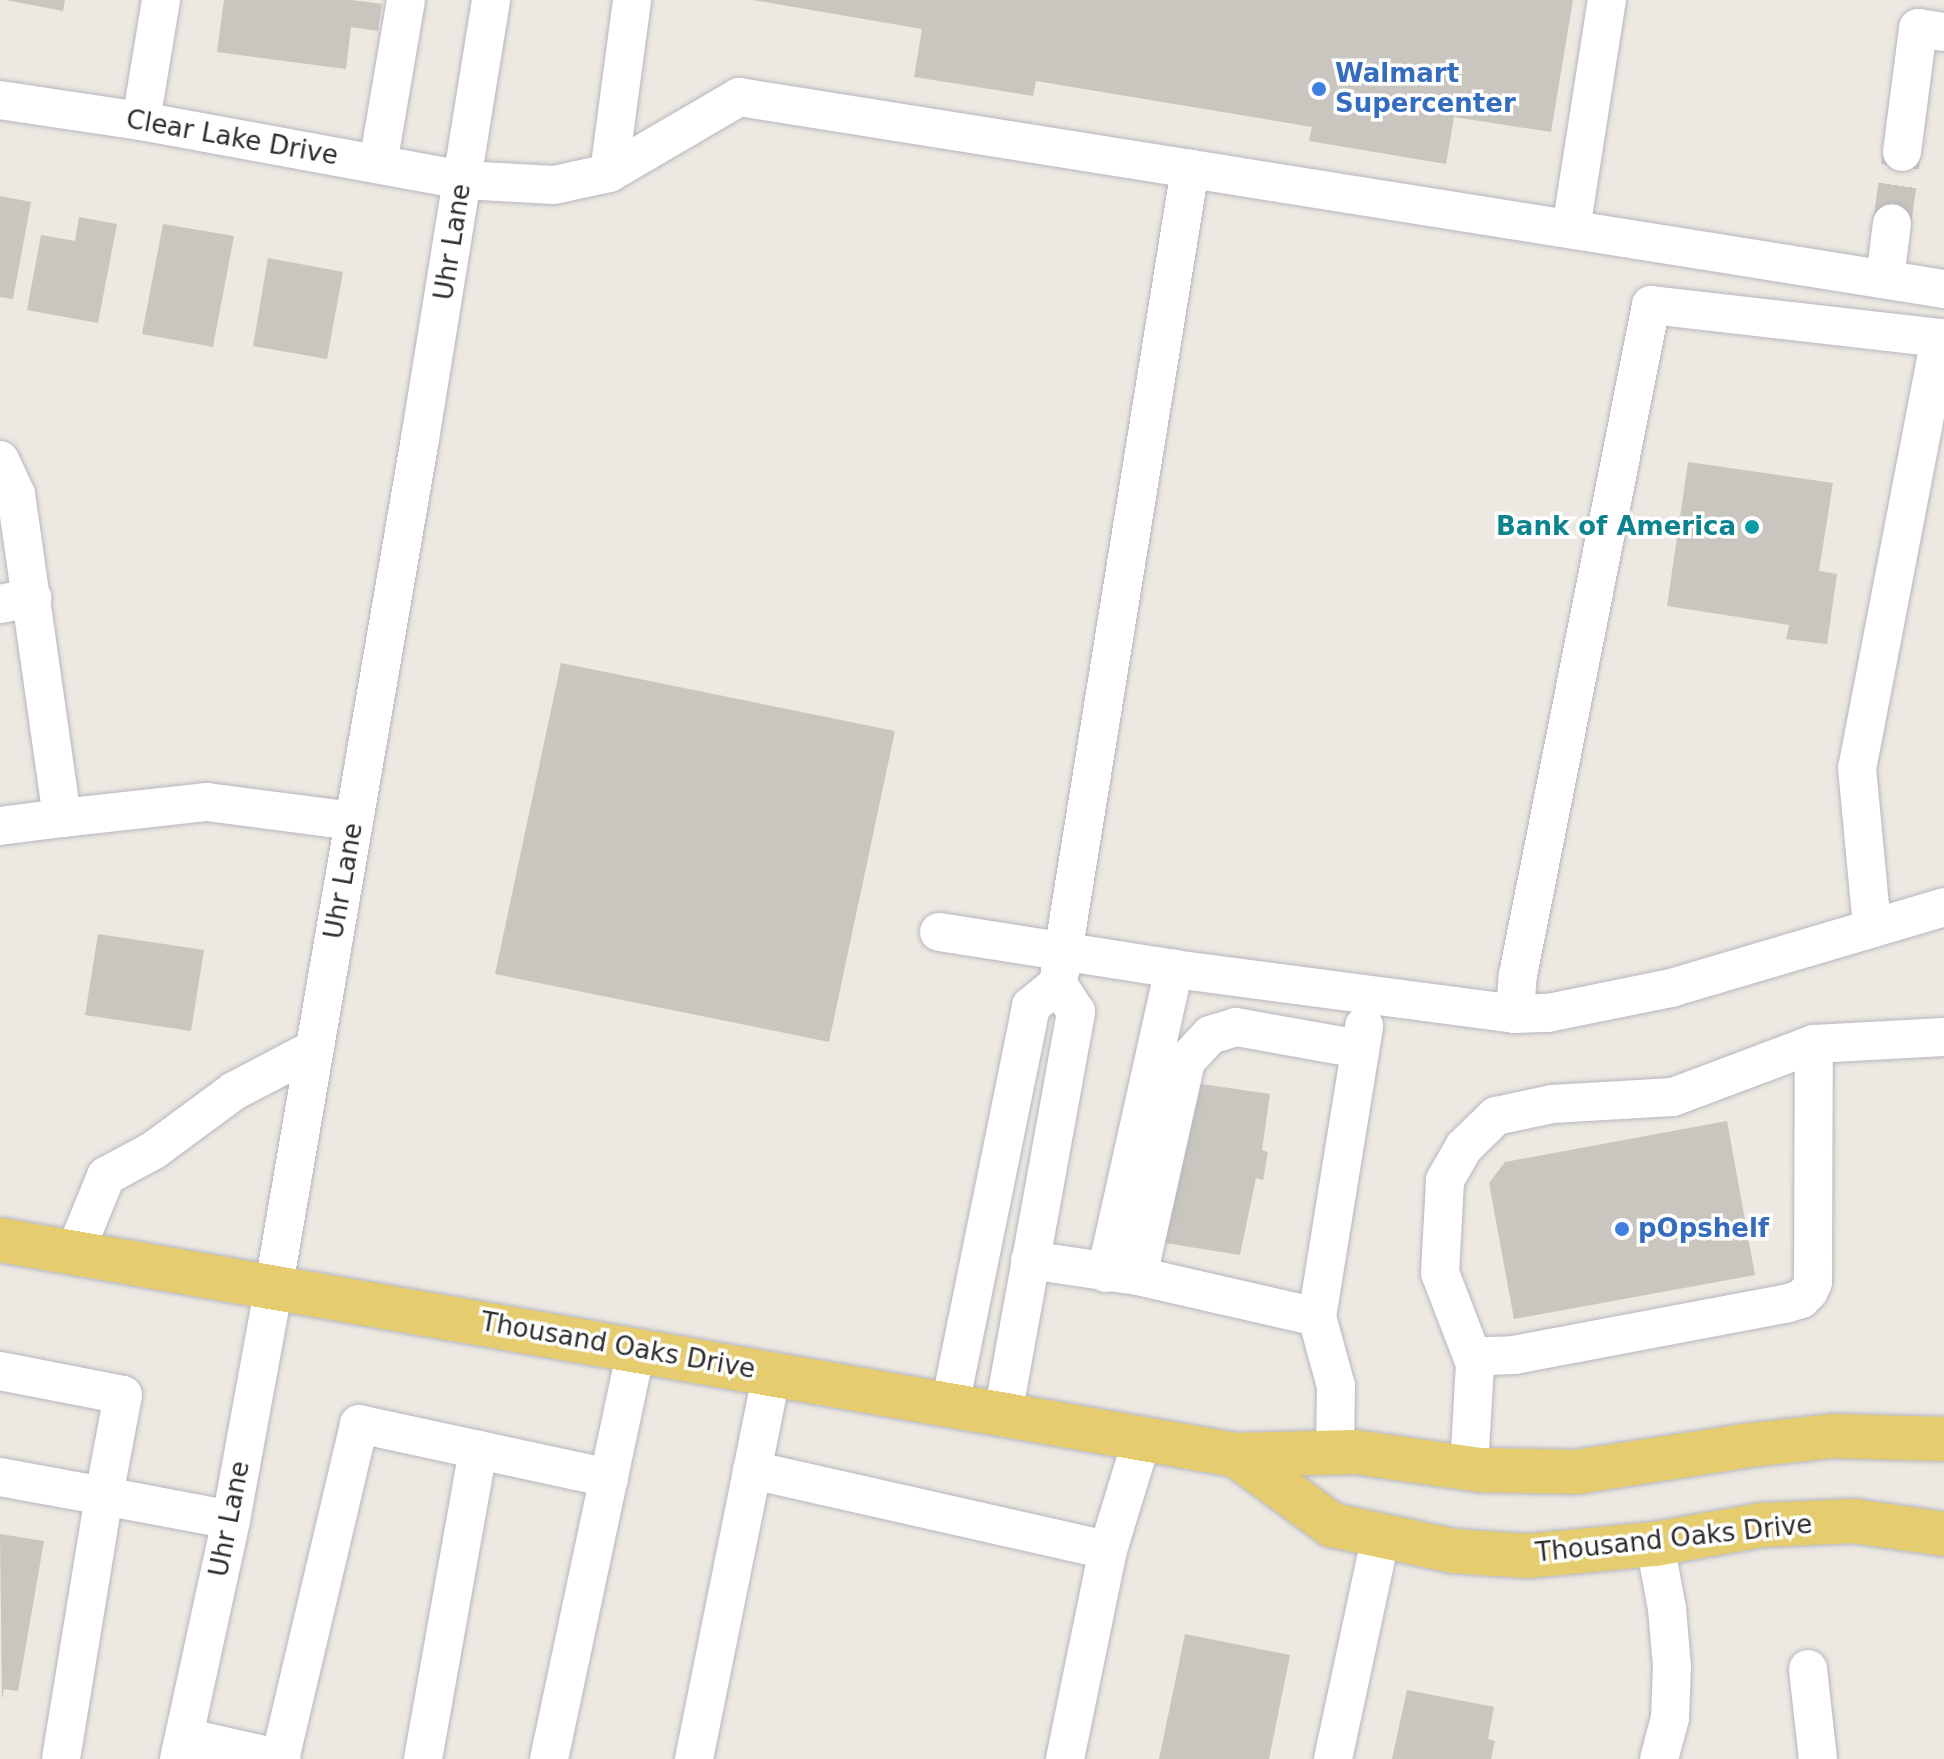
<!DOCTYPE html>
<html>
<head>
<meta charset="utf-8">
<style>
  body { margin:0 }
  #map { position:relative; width:1944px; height:1759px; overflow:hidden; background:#ede8e1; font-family:"DejaVu Sans",sans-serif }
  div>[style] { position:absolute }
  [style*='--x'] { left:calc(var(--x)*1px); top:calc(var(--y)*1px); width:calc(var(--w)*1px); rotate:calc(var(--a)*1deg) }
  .building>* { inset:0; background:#c9c6bf }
  .minor-tunnel>* { height:38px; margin-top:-19px; transform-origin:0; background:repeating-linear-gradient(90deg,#c7c3bd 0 38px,transparent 0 57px) }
  .roads { filter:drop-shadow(0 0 2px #b5b7bf) drop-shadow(0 0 2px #b5b7bf) }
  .minor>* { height:38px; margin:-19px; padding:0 19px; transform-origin:19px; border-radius:19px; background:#fff }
  .major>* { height:44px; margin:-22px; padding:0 22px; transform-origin:22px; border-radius:22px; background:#e5cc6f }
  .dots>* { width:22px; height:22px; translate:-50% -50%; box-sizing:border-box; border:4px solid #fff; border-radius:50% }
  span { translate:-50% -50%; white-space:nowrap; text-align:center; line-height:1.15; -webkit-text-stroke:7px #fff; paint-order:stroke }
  .shop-label { font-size:26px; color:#366cbe; font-weight:700 }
  .left { translate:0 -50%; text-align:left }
  .street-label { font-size:26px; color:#2d2d2d }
  .culture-label { font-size:26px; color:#0d838f; font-weight:700 }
  .right { translate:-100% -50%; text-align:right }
</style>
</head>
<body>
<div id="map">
  <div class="building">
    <div style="clip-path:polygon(6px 0,65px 0,63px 11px)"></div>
    <div style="clip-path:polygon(224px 0,352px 0,382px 4px,378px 31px,351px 27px,346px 69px,217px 52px)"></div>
    <div style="clip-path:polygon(753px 0,1573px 0,1551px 132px,1454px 117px,1446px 164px,1309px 141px,1312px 127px,1036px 81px,1033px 96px,914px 77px,922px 29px)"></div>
    <div style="clip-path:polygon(0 196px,31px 202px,13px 299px,0 297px)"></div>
    <div style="clip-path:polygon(79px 217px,117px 224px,98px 323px,27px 310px,41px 235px,75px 241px)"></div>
    <div style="clip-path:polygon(163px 224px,234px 236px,213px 347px,142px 334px)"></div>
    <div style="clip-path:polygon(268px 258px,343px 272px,327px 359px,253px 346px)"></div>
    <div style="clip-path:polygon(1688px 462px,1833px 483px,1819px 571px,1837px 574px,1827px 644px,1786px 639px,1789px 625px,1667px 606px)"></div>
    <div style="clip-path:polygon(561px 663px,895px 731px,829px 1042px,495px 974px)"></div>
    <div style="clip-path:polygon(98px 934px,204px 950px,191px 1031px,85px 1015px)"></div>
    <div style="clip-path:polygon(1195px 1083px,1270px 1094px,1262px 1150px,1268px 1152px,1263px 1180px,1256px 1178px,1240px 1255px,1165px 1243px)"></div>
    <div style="clip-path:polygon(1727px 1121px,1755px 1275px,1514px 1319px,1489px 1183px,1505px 1162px)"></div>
    <div style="clip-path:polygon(0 1534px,44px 1541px,18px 1691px,4px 1689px,2px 1700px)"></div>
    <div style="clip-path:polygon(1185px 1634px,1290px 1655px,1269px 1759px,1159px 1759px)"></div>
    <div style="clip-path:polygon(1407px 1690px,1494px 1707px,1488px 1739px,1495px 1741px,1491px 1759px,1392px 1759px)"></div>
  </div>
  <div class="minor-tunnel">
    <div style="--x:1892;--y:223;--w:72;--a:-82"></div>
  </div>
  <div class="roads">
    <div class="minor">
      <div style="--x:0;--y:100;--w:143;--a:8.5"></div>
      <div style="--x:141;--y:121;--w:327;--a:10.4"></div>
      <div style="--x:463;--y:180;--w:91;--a:3.1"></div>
      <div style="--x:554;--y:185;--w:56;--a:-12.3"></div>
      <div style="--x:609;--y:173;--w:151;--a:-30.3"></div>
      <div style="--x:739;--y:97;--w:1220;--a:9.05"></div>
      <div style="--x:141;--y:121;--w:123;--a:-80.6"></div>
      <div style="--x:1902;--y:152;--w:125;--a:-82.6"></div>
      <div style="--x:1918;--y:28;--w:26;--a:9"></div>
      <div style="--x:378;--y:164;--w:166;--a:-80.3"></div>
      <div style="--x:609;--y:173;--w:175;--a:-82.4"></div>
      <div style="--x:1571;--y:229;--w:232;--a:-81.1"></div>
      <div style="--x:1885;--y:279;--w:56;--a:-82.9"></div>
      <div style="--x:0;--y:460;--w:38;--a:65"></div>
      <div style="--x:16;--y:494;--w:327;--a:81.9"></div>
      <div style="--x:62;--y:818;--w:146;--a:-6.3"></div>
      <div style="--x:207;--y:802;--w:148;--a:7.4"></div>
      <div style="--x:0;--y:604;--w:33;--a:-11"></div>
      <div style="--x:0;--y:826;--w:63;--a:-7.4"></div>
      <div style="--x:939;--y:932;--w:238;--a:8.9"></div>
      <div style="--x:1174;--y:969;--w:344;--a:7.5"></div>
      <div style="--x:1515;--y:1014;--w:33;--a:-2"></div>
      <div style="--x:1548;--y:1013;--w:126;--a:-11.5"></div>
      <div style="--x:1671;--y:988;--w:285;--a:-16.5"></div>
      <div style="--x:1515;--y:1014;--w:39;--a:-86"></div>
      <div style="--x:1518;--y:975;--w:683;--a:-78.77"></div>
      <div style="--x:1651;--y:305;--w:291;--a:6.5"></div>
      <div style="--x:1940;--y:338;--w:438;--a:100.9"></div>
      <div style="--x:1857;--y:768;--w:161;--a:84.6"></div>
      <div style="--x:75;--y:1252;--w:82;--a:-67.8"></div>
      <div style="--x:106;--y:1176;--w:55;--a:-28.4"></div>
      <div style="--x:154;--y:1150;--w:99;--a:-36.4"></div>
      <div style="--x:234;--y:1091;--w:90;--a:-27.7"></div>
      <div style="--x:1030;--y:1260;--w:101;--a:8.5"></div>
      <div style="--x:1106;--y:1273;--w:312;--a:-77.4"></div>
      <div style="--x:1317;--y:1317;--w:184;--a:-167.1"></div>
      <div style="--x:1138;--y:1276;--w:220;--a:-77.4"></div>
      <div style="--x:1186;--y:1061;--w:35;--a:-47"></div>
      <div style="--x:1210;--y:1035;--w:27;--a:-17"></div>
      <div style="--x:1236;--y:1027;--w:126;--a:10.1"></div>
      <div style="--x:1475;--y:1364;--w:97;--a:-111"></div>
      <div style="--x:1440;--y:1273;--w:93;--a:-86.9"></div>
      <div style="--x:1445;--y:1180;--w:38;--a:-60"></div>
      <div style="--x:1464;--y:1147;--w:45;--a:-44.1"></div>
      <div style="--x:1496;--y:1116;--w:57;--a:-12.1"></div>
      <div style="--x:1552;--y:1104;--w:121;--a:-3.3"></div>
      <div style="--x:1673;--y:1097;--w:151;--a:-20.6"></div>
      <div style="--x:1814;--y:1044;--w:130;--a:-3.1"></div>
      <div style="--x:0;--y:1371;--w:125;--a:11"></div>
      <div style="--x:123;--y:1395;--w:103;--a:100.7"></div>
      <div style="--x:104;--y:1496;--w:129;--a:10.7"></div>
      <div style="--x:950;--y:1405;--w:407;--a:-78.5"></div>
      <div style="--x:1031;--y:1006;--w:35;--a:-39"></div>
      <div style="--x:1058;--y:984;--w:826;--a:-80.8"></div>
      <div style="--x:1003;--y:1414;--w:409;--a:-79.7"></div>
      <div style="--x:1076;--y:1012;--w:33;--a:-123"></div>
      <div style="--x:1335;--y:1452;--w:66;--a:-89.1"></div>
      <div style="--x:1336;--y:1386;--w:72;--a:-105.4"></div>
      <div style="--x:1317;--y:1317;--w:295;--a:-80.8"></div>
      <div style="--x:1469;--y:1468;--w:104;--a:-86.7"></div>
      <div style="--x:1475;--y:1364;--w:16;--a:-30"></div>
      <div style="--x:1489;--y:1356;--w:25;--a:-2"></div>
      <div style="--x:1514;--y:1355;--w:276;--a:-10.7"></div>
      <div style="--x:1785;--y:1304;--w:17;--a:-17"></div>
      <div style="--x:1801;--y:1299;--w:11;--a:-45"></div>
      <div style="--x:1809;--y:1291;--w:10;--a:-66"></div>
      <div style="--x:1813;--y:1282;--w:238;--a:-89.8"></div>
      <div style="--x:752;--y:1470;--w:365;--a:12.7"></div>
      <div style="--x:0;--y:1477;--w:106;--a:10.4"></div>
      <div style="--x:104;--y:1496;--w:266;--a:99.3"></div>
      <div style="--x:1655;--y:1544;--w:66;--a:79.5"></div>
      <div style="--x:1667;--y:1609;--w:57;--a:85"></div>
      <div style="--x:1672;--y:1666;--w:52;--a:92.2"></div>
      <div style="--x:1670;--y:1718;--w:42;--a:105"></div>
      <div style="--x:1808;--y:1669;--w:91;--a:83.7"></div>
      <div style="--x:184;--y:1737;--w:100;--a:12.7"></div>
      <div style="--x:179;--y:1759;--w:245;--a:-77.7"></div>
      <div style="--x:231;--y:1520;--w:239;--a:-79.6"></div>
      <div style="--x:274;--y:1285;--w:859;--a:-80.21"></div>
      <div style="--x:420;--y:439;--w:445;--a:-80.8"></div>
      <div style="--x:280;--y:1759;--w:344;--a:-76.7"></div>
      <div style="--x:359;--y:1424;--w:256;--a:12.2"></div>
      <div style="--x:423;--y:1759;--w:314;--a:-79.9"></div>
      <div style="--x:549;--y:1759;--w:419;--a:-78"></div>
      <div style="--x:694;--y:1759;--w:394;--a:-78.6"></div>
      <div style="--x:1065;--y:1759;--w:213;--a:-78.4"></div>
      <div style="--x:1108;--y:1550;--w:116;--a:-73"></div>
      <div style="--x:1333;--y:1759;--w:229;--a:-77.9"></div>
    </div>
    <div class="major">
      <div style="--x:0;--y:1240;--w:1255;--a:9.87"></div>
      <div style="--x:1236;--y:1455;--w:119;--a:-1.4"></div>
      <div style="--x:1355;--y:1452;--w:126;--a:8.2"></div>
      <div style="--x:1480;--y:1470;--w:96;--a:1.2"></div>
      <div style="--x:1576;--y:1472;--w:177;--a:-8.8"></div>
      <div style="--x:1751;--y:1445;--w:82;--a:-6.3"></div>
      <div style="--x:1833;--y:1436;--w:111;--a:1.5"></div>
      <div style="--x:1236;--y:1455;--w:119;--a:36.1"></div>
      <div style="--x:1332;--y:1525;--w:124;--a:12.1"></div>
      <div style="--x:1453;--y:1551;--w:74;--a:3.9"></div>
      <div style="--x:1527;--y:1556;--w:129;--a:-5.4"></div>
      <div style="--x:1655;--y:1544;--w:109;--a:-10.1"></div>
      <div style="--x:1762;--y:1525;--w:92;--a:-2.5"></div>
      <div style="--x:1854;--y:1521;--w:91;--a:8.2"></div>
    </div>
  </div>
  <div class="dots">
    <div style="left:1319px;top:89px;background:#3f7fe0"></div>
    <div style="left:1752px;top:527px;background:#0f9aa8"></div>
    <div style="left:1622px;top:1229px;background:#3f7fe0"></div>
  </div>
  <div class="shop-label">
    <span class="left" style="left:1335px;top:89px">Walmart<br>Supercenter</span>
    <span class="left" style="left:1638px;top:1229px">pOpshelf</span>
  </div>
  <div class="street-label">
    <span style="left:232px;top:138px;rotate:10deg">Clear Lake Drive</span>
    <span style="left:453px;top:242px;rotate:-81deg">Uhr Lane</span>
    <span style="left:344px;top:881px;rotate:-80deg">Uhr Lane</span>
    <span style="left:618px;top:1346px;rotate:10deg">Thousand Oaks Drive</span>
    <span style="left:230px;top:1519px;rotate:-79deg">Uhr Lane</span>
    <span style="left:1674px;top:1539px;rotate:-6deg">Thousand Oaks Drive</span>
  </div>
  <div class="culture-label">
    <span class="right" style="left:1736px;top:527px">Bank of America</span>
  </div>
</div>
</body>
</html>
